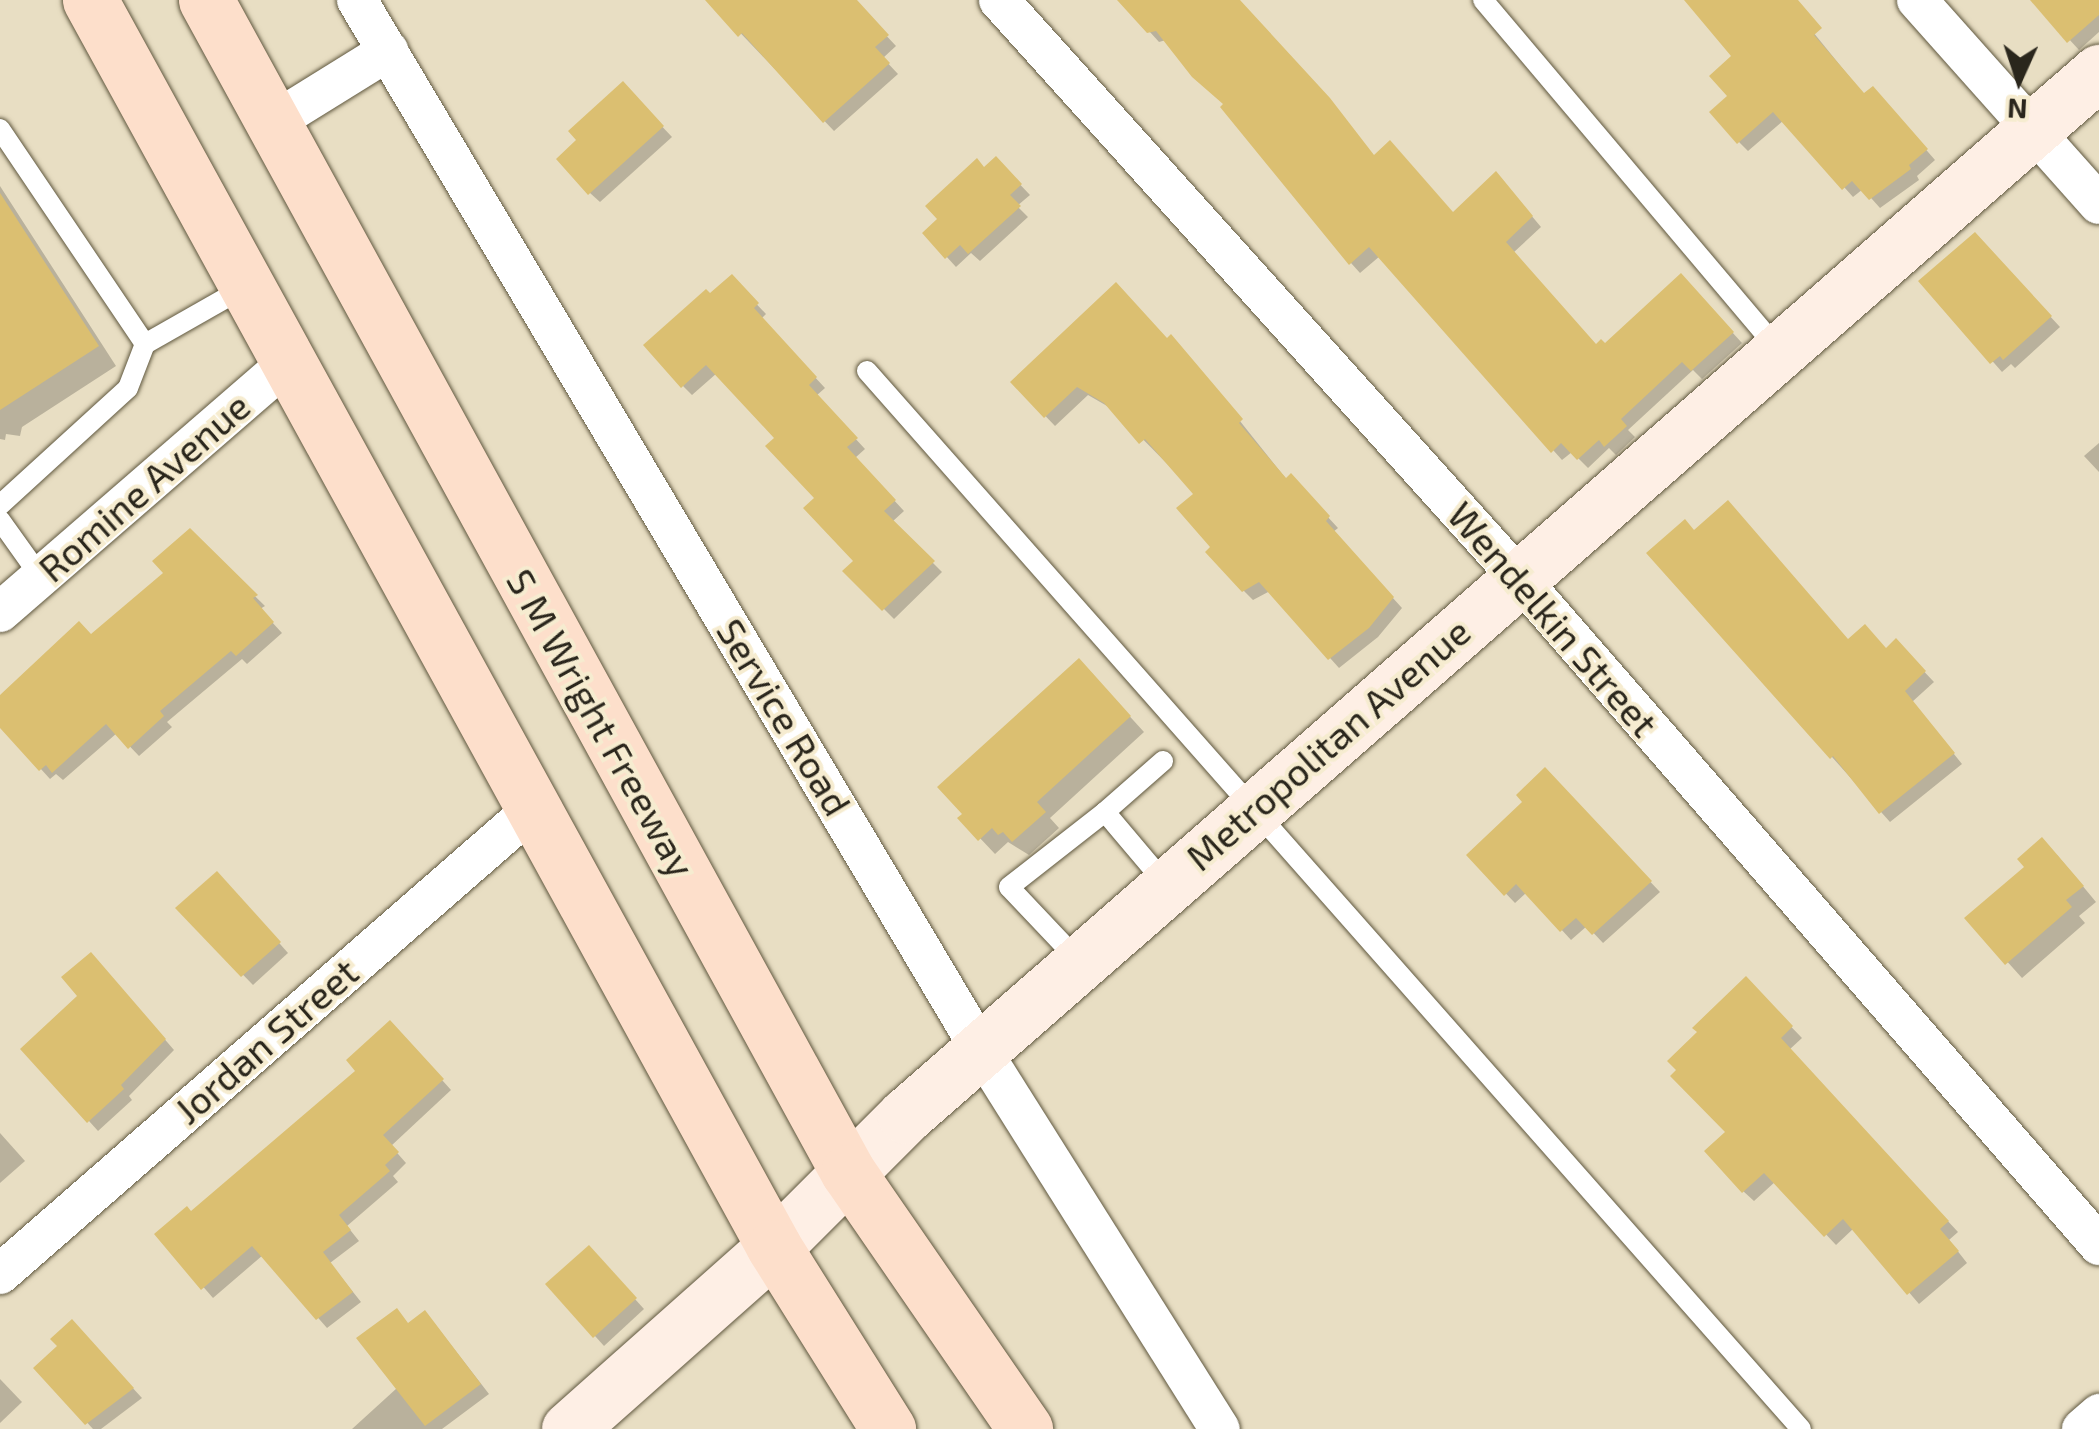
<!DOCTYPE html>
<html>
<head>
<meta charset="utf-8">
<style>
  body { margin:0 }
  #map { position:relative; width:2099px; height:1429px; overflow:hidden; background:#e8dec3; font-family:"Exo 2",sans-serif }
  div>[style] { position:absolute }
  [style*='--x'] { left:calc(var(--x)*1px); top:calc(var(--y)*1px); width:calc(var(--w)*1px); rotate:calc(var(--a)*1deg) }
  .shadow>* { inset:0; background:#0003 }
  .building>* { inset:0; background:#dbbf71 }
  .roads { filter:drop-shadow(0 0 2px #60583f) drop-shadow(0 0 2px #60583f) }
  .lane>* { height:20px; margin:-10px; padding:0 10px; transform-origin:10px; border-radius:10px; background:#fff }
  .street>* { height:40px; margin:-20px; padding:0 20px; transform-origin:20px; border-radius:20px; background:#fff }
  .secondary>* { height:55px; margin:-27.5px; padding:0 27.5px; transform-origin:27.5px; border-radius:27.5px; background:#feefe5 }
  .primary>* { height:55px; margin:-27.5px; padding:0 27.5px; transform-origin:27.5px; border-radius:27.5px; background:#fddfcb }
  span { translate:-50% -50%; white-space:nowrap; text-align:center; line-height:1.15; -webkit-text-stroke:8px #f6ecd0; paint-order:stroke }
  .street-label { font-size:38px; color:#2a261c }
  .north { position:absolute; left:1969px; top:30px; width:100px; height:100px; -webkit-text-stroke:8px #f6ecd0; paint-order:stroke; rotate:183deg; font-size:28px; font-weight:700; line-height:40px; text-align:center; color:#2a261c }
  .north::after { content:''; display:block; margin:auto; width:35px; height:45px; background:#2a261c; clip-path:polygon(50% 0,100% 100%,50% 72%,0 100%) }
</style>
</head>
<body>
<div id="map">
  <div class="shadow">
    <div style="clip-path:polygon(709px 0,853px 0,896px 46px,883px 58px,898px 74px,834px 131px)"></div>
    <div style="clip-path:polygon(1121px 0,1238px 0,1375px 157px,1453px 215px,1505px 184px,1541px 227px,1513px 253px,1597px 346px,1605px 346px,1690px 286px,1742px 343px,1702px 379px,1693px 370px,1628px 430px,1635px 437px,1616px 455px,1609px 448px,1588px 468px,1572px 452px,1562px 460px,1380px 256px,1360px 273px,1351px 263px,1223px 107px,1226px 105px,1166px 40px,1159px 42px)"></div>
    <div style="clip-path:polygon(1688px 0,1787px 0,1865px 96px,1882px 99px,1935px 160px,1917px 176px,1919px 180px,1880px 208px,1863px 189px,1853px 197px,1784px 120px,1748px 151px,1739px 142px,1730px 96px,1735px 56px)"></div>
    <div style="clip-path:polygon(2033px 0,2099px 0,2099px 32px,2079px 50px)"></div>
    <div style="clip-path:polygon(623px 85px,672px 137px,600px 202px,590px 193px,579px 140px)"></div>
    <div style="clip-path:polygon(996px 159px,1030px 195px,1017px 206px,1028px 217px,980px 261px,971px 253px,956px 267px,925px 233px)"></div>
    <div style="clip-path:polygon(0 186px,116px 366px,22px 427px,20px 436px,6px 434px,5px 440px,0 439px)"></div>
    <div style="clip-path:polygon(1975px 235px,2060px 327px,2015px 368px,2011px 364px,2002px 372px,1922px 281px)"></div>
    <div style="clip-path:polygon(731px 277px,766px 314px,761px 319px,825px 388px,816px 396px,865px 449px,855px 458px,904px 511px,892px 522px,942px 572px,894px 619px,846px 571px,856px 561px,778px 438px,717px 373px,692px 395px,683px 386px,710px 297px)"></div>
    <div style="clip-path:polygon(1168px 341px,1181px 347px,1287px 480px,1291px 477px,1338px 528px,1333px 532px,1402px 608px,1378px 637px,1339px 668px,1270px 591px,1253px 600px,1244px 591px,1213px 547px,1197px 494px,1114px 410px,1088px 395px,1055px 426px,1013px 382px)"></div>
    <div style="clip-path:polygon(2099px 443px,2099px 472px,2084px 456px)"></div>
    <div style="clip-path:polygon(190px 532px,265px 606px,260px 609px,282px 633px,247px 664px,242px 659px,167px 722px,172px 727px,139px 756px,117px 733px,63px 780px,56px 774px,50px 779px,0 724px,0 698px,92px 637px,166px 573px)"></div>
    <div style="clip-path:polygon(1695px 533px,1849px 642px,1886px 651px,1896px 642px,1934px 682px,1912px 702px,1962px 764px,1890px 822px,1832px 757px)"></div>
    <div style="clip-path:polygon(1093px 676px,1144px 732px,1050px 818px,1059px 828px,1029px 855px,1008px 842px,995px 854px,961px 818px)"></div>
    <div style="clip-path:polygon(1545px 771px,1660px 892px,1603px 943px,1587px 926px,1571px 940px,1527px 892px,1515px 903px,1469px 855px,1526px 802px)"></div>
    <div style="clip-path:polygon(2057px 855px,2096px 902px,2079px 916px,2085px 923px,2022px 978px,1968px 918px)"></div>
    <div style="clip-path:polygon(227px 884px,288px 953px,253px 985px,179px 909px)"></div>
    <div style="clip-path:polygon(100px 964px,174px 1050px,129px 1096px,132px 1100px,98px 1131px,89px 1121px,80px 997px)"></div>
    <div style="clip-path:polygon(1746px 980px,1802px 1038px,1789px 1050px,1958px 1232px,1949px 1240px,1967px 1263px,1919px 1304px,1854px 1228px,1836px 1245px,1776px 1181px,1754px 1201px,1743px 1191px,1728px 1132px)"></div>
    <div style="clip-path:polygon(400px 1033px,451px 1090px,391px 1146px,406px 1163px,393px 1176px,398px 1182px,347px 1226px,359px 1241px,330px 1263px,361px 1302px,327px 1328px,263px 1255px,213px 1298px,158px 1235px,192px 1214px)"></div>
    <div style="clip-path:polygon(0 1133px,25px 1161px,0 1183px)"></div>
    <div style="clip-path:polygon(598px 1258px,644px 1309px,604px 1346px,595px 1336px)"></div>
    <div style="clip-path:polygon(434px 1323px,489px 1394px,442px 1429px,352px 1429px,397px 1388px,409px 1325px)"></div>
    <div style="clip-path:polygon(81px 1332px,142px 1398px,101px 1429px,93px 1429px,37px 1368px)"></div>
    <div style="clip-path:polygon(0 1379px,22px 1402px,0 1423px)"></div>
  </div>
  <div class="building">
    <div style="clip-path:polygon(705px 0,857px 0,889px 35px,875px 47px,890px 63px,823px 123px,742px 33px,738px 37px)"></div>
    <div style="clip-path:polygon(1117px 0,1240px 0,1330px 98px,1374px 155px,1390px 140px,1453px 212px,1496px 171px,1533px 216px,1506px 242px,1596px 344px,1601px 339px,1605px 343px,1681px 273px,1734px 332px,1691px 371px,1682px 362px,1621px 419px,1627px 426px,1604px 447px,1599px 440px,1577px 460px,1561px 443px,1551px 453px,1369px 247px,1349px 265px,1220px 107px,1223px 104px,1192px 77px,1156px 31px,1147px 33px)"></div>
    <div style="clip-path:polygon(1684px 0,1798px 0,1822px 28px,1814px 35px,1864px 93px,1873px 86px,1928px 149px,1909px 165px,1911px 169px,1869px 200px,1852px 181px,1842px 190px,1773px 112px,1737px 144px,1709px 112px,1727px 96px,1709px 76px,1731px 56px)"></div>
    <div style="clip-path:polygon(2030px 0,2099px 0,2099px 15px,2067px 43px)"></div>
    <div style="clip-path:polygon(623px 81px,664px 126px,588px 195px,556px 159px,576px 140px,568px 131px)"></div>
    <div style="clip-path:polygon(996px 156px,1022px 184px,1010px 195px,1021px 206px,968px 254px,960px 245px,945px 259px,922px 233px,937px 219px,925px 206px,977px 158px,984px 167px)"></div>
    <div style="clip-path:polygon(0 193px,99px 346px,0 410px)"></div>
    <div style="clip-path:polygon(1975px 232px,2052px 316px,2003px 360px,2000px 356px,1990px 364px,1918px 281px)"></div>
    <div style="clip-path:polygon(732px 274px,759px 303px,754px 308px,817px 377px,809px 385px,858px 438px,847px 447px,896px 500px,884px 511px,935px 561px,882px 611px,842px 571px,853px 561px,803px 508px,814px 498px,765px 446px,774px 438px,706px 365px,681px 388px,643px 345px,706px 289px,710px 293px)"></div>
    <div style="clip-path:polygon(1116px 282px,1167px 338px,1171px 334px,1243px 419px,1239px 423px,1286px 478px,1291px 473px,1330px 516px,1326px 521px,1394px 597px,1369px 628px,1328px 660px,1259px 582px,1242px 592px,1205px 552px,1210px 547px,1176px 508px,1193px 494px,1145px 439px,1139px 444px,1104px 403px,1077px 387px,1044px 418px,1010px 382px)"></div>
    <div style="clip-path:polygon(1728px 500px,1848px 639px,1865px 624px,1886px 648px,1896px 638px,1926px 671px,1905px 691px,1955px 753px,1879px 814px,1833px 756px,1830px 759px,1646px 553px,1685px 519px,1694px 530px)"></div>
    <div style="clip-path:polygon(190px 528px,258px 595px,253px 598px,274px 622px,236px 656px,231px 651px,160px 711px,164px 716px,128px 749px,106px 724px,52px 773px,46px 765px,39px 771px,0 728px,0 695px,79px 621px,91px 634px,163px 573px,152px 561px)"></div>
    <div style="clip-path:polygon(1079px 658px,1131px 716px,1037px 802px,1046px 812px,1012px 842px,1003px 832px,998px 835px,992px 828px,978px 841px,957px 818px,962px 814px,937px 787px)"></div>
    <div style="clip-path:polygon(1545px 767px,1652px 881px,1592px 935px,1576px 918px,1560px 932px,1516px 884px,1504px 896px,1466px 855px,1522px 802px,1516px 795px)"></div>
    <div style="clip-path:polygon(2042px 837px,2084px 886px,2066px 900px,2072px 907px,2005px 965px,1964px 918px,2024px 867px,2017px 859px)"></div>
    <div style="clip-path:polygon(217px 871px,281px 942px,241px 977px,175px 908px)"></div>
    <div style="clip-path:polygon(91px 952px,166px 1039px,121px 1085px,124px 1089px,87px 1123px,20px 1049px,77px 996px,61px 977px)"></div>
    <div style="clip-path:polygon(1746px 976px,1793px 1026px,1781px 1038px,1949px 1221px,1940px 1229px,1959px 1251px,1907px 1295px,1843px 1219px,1824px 1237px,1764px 1173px,1742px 1193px,1704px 1151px,1725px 1132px,1670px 1076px,1676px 1070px,1667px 1061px,1697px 1032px,1692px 1028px)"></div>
    <div style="clip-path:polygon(390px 1020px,444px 1079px,383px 1135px,399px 1152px,385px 1165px,390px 1171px,339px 1215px,351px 1230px,323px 1252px,353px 1292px,316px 1320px,252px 1246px,201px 1290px,154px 1234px,187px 1206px,191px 1211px,355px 1071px,346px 1060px)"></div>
    <div style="clip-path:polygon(589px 1245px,637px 1298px,593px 1338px,545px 1284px)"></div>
    <div style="clip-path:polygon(397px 1308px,408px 1323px,425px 1310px,481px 1384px,425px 1426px,356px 1338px)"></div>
    <div style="clip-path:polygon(72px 1319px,134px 1388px,85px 1425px,33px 1368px,57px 1346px,50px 1339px)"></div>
  </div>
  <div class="roads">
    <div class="lane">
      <div style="--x:1483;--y:0;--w:457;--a:49.8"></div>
      <div style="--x:0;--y:129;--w:259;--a:56"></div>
      <div style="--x:867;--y:371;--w:1411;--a:48.56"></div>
      <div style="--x:0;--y:505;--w:173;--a:-42.4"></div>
      <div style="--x:128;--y:388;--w:47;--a:-68.9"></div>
      <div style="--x:145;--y:344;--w:117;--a:-29.6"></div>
      <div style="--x:0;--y:520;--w:69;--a:54.5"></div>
      <div style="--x:1163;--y:761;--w:77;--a:138.7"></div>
      <div style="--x:1105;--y:812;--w:93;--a:49.8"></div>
      <div style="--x:1078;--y:960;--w:100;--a:-133.4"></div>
      <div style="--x:1009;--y:887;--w:122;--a:-38"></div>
    </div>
    <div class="street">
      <div style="--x:357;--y:0;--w:1221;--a:59.28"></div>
      <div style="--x:981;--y:1050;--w:448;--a:57.8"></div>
      <div style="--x:999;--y:0;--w:777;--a:48.02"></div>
      <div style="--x:1519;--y:578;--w:884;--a:48.99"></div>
      <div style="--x:1917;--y:0;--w:273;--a:48.3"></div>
      <div style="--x:272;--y:123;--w:137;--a:-31.8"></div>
      <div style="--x:0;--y:612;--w:382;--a:-40.9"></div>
      <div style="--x:0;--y:1274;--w:707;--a:-41.1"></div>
      <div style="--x:2082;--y:1429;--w:23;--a:-41"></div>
    </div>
    <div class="secondary">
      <div style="--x:569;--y:1429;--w:274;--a:-41.6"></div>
      <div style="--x:774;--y:1247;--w:185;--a:-45"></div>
      <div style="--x:905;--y:1116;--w:1586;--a:-41.17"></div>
    </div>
    <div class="primary">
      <div style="--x:90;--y:0;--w:1422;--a:61.25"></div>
      <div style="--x:774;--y:1247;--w:215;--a:57.9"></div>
      <div style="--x:206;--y:0;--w:1336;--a:61.29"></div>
      <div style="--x:848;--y:1172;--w:312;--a:55.4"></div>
    </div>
  </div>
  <div class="street-label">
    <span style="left:144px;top:487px;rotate:-41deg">Romine Avenue</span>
    <span style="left:1553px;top:619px;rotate:49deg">Wendelkin Street</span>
    <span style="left:784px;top:717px;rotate:59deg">Service Road</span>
    <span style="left:601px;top:723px;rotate:61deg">S M Wright Freeway</span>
    <span style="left:1328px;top:744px;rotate:-41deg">Metropolitan Avenue</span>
    <span style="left:266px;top:1041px;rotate:-41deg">Jordan Street</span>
  </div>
  <div class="north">N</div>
</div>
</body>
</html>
